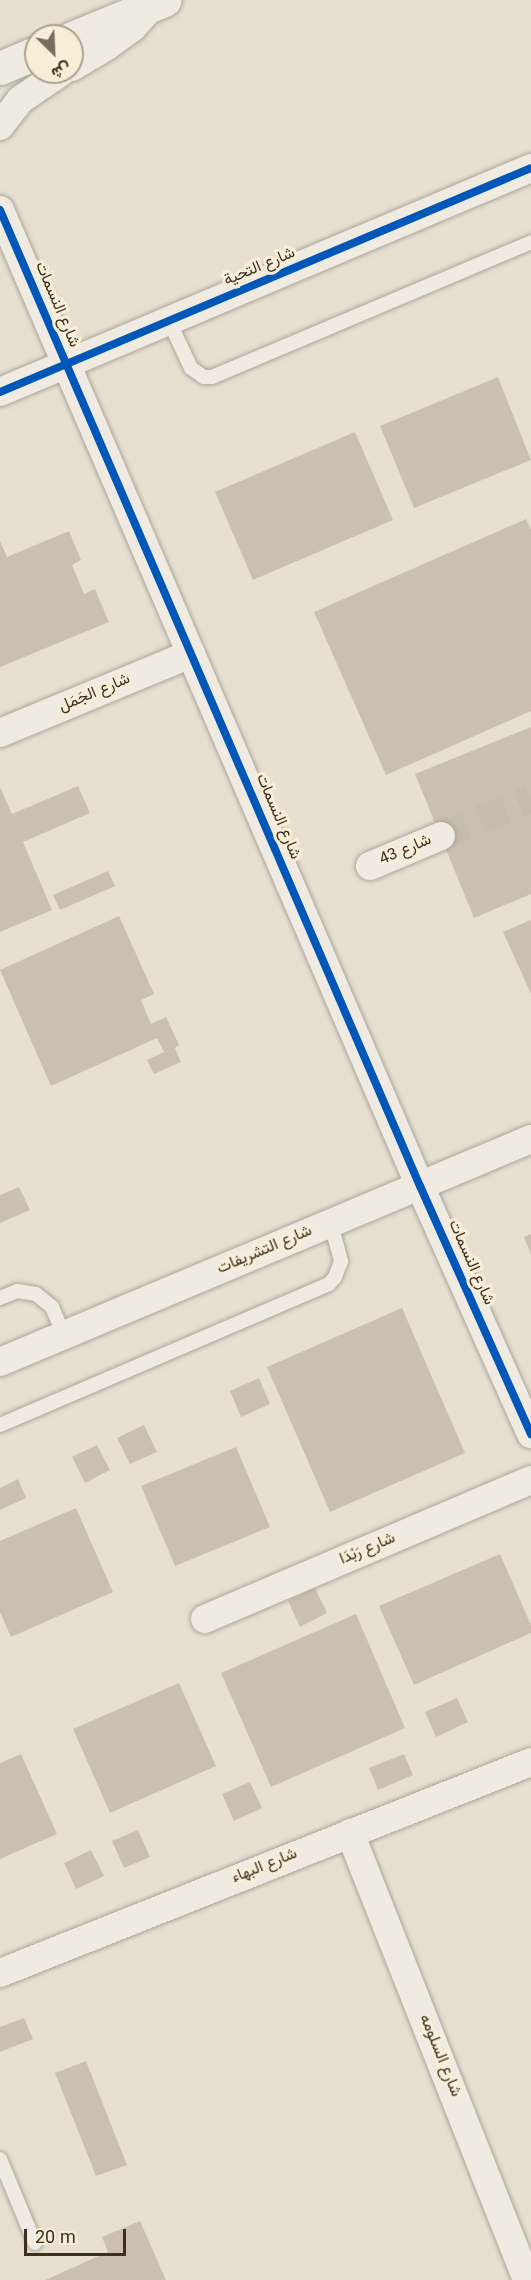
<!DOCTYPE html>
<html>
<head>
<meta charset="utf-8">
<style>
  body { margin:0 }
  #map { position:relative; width:531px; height:2280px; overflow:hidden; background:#e7e0d1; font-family:Georgia,Vazirmatn,serif }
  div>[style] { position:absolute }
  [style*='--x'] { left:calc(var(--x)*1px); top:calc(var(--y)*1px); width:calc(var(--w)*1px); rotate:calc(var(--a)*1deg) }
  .building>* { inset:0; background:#cbbfb2 }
  .street-tunnel>* { height:28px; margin-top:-14px; transform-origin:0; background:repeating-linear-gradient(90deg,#c5bcae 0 28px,transparent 0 42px) }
  .roads { filter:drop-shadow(0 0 2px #ada599) drop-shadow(0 0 2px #ada599) }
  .lane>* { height:14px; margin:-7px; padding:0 7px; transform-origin:7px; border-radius:7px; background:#efebe3 }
  .street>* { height:28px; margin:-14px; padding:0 14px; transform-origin:14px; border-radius:14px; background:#efebe3 }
  .secondary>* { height:33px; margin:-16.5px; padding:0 16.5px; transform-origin:16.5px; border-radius:16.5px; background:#efebe3 }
  .cycleway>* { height:8px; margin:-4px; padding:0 4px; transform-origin:4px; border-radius:4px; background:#0057b8 }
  span { translate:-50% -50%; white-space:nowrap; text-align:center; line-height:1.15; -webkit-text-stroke:6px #f7eed8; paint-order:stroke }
  .street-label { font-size:16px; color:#3d2e20 }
  .north { position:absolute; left:24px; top:24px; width:60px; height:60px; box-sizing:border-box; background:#f7eed8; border:2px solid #ada18e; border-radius:50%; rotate:156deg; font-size:16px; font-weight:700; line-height:24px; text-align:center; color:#3d2e20 }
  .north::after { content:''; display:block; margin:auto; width:21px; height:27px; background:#786c5e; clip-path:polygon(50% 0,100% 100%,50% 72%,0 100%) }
  .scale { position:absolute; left:24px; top:2229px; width:102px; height:27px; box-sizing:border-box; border:3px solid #3d2e20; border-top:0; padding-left:8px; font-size:18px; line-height:21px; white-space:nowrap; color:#3d2e20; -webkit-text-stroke:4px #f7eed8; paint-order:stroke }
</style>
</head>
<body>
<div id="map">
  <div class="building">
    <div style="clip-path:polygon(498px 377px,531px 460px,414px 508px,380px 426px)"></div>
    <div style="clip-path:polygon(355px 432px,393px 520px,253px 580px,215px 492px)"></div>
    <div style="clip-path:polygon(526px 519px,531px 530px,531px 711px,386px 775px,314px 612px)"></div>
    <div style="clip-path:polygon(69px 531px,81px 560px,72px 565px,84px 594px,95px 589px,109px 622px,0 667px,0 541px,7px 557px)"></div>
    <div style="clip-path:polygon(531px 727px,531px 894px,474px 918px,415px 774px)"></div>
    <div style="clip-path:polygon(78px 786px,90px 813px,23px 842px,52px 910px,0 932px,0 787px,12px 814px)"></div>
    <div style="clip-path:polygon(108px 871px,115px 886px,60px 910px,53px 895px)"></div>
    <div style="clip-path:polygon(119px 916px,154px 994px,141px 1000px,151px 1024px,166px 1017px,179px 1045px,175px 1048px,181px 1062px,154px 1074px,147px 1060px,164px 1052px,157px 1038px,51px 1086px,0 970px)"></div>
    <div style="clip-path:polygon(531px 920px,531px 994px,503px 932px)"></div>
    <div style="clip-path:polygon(19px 1187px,30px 1210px,0 1223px,0 1195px)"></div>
    <div style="clip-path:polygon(531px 1234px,531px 1255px,524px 1237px)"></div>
    <div style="clip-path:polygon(402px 1308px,465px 1453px,330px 1512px,267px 1367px)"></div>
    <div style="clip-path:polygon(259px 1378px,270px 1404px,241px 1417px,230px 1391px)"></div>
    <div style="clip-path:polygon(144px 1425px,157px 1452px,130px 1464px,117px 1438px)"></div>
    <div style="clip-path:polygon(97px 1445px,110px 1470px,85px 1483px,72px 1457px)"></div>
    <div style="clip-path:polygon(236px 1447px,270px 1527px,175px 1566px,141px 1486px)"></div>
    <div style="clip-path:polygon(18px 1479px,26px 1498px,0 1510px,0 1488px)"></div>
    <div style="clip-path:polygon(76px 1508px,113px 1592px,11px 1637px,0 1612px,0 1541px)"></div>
    <div style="clip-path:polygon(500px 1554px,531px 1625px,531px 1633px,414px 1685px,379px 1606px)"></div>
    <div style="clip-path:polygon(315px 1588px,327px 1613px,300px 1627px,288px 1601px)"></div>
    <div style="clip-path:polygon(356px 1614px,405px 1728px,271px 1787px,221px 1673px)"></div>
    <div style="clip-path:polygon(179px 1683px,216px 1766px,110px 1813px,73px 1729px)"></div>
    <div style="clip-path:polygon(457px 1698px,468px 1722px,436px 1737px,425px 1712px)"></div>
    <div style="clip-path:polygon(21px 1754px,57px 1834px,0 1859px,0 1763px)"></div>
    <div style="clip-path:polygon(404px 1754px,413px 1775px,378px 1790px,369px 1768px)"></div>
    <div style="clip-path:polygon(250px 1782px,262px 1808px,234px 1821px,222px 1794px)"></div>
    <div style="clip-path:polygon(138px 1830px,150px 1857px,124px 1868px,112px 1841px)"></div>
    <div style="clip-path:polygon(91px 1850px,104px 1876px,76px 1889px,64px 1863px)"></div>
    <div style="clip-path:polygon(24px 2018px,33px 2039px,0 2052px,0 2027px)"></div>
    <div style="clip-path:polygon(86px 2061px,127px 2165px,96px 2176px,55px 2073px)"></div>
    <div style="clip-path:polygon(140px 2221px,166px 2280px,45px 2280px,108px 2252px,102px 2237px)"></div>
  </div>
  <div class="street-tunnel">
    <div style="--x:441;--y:836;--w:97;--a:-22.3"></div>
  </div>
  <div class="roads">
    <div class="lane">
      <div style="--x:169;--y:321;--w:52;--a:64.9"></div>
      <div style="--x:191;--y:368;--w:16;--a:35"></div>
      <div style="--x:204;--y:377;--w:8;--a:0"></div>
      <div style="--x:212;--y:377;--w:346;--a:-22.9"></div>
      <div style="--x:0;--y:1298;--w:18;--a:-22"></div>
      <div style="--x:17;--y:1291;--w:19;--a:9"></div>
      <div style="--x:36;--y:1294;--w:21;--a:39"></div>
      <div style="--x:52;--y:1307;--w:30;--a:67"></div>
      <div style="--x:0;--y:1425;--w:358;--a:-23.2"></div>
      <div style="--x:329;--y:1284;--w:9;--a:-49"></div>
      <div style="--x:335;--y:1277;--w:17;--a:-69"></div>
      <div style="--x:341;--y:1261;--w:39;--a:-105"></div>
      <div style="--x:0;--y:2159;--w:91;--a:67.4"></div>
    </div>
    <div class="street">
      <div style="--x:72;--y:67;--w:41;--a:-31"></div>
      <div style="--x:107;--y:46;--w:32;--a:-36"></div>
      <div style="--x:133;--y:27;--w:24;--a:-48"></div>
      <div style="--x:0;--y:126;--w:33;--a:-52"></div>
      <div style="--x:20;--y:100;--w:50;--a:-34.3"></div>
      <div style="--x:0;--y:210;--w:1063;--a:66.72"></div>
      <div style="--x:420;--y:1186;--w:272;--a:65.9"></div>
      <div style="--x:0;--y:392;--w:576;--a:-22.87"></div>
      <div style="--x:0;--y:733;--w:207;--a:-22.5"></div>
      <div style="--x:370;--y:866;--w:77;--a:-22.9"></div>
      <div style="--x:0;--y:1362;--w:576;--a:-22.78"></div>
      <div style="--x:205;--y:1619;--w:354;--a:-23.1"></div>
      <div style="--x:350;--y:1833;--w:481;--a:68.4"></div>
      <div style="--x:0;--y:1973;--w:571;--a:-21.67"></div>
    </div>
    <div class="secondary">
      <div style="--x:72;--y:38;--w:100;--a:-22.4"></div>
      <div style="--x:0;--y:68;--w:39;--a:-23"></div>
    </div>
  </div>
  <div class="cycleway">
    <div style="--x:0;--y:210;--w:1063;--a:66.72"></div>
    <div style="--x:420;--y:1186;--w:272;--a:65.9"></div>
    <div style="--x:0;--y:392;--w:576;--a:-22.87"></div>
  </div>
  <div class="street-label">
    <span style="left:260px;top:268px;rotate:-23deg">شارع التحية</span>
    <span style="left:56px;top:305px;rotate:67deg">شارع النسمات</span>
    <span style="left:95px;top:694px;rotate:-23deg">شارع الجَمَل</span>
    <span style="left:277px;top:817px;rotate:67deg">شارع النسمات</span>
    <span style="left:406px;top:851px;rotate:-23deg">شارع 43</span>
    <span style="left:265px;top:1251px;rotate:-23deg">شارع التشريفات</span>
    <span style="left:470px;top:1263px;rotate:66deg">شارع النسمات</span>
    <span style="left:368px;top:1550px;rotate:-23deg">شارع رَبْدَا</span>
    <span style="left:265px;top:1867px;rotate:-22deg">شارع البهاء</span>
    <span style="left:439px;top:2056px;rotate:68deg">شارع السلومه</span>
  </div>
  <div class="north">ش</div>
  <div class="scale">20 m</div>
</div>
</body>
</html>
